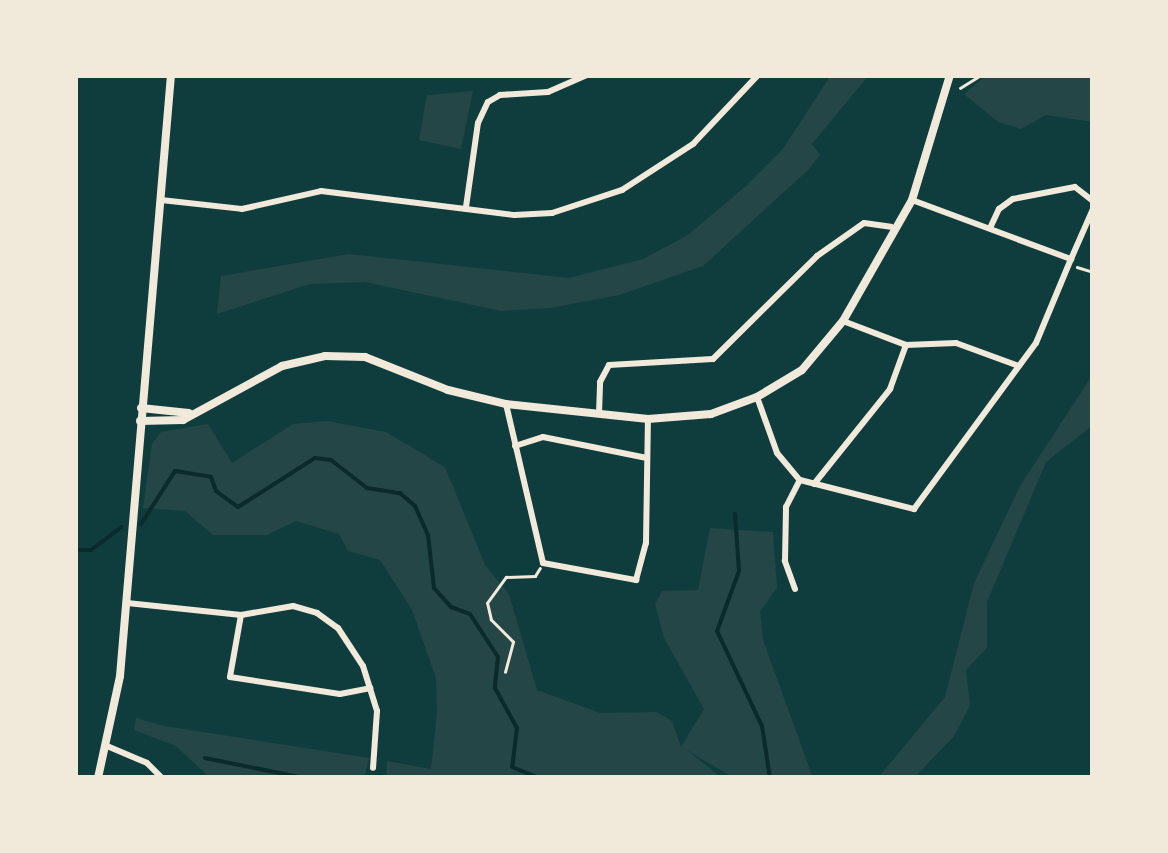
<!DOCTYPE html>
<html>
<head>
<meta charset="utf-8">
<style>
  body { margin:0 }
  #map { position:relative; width:1168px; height:853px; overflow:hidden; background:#0f3d3e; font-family:"Fira Sans",sans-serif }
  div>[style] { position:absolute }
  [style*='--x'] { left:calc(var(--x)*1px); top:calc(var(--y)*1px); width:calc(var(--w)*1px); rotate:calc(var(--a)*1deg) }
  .green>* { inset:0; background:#244646 }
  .stream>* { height:4px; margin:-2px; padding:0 2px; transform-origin:2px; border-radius:2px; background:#0a2a2b }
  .path>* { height:2.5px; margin:-1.25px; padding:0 1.25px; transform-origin:1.25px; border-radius:1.25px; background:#f1e9da }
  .minor>* { height:6px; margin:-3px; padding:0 3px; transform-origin:3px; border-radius:3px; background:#f1e9da }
  .tertiary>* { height:8px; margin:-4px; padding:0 4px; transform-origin:4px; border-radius:4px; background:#f1e9da }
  span { translate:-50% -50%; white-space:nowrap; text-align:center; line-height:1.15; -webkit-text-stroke:9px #f1e9da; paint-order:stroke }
  .frame { position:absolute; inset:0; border:78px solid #f1e9da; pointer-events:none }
</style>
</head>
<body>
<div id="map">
  <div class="green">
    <div style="clip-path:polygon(831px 75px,869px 75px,812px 144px,820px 155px,808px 170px,703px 266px,619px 295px,550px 308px,501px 311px,365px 282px,310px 284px,217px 314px,221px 276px,349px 254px,569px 278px,643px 259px,688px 235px,746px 186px,783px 149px)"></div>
    <div style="clip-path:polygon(987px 75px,1093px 75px,1093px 122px,1046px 115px,1021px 129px,998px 122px,964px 94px)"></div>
    <div style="clip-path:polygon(473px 91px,461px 149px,419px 140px,427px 95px)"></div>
    <div style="clip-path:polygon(1093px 374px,1093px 425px,1046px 462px,987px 602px,987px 648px,966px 670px,970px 706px,954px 736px,914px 778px,878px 778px,945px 697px,974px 583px,1020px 486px)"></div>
    <div style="clip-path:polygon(327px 421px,386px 432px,445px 467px,485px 565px,509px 594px,537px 690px,600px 713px,656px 712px,672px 721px,681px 747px,704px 709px,664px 638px,655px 604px,662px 591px,698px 590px,710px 528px,773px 532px,777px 588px,760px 611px,763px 640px,813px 778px,734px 778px,687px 750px,722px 778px,386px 778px,387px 761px,431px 769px,437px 713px,436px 678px,412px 610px,380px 560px,348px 551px,339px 534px,296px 521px,267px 535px,213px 535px,185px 511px,143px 508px,152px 444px,161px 432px,208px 424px,232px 463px,293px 424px)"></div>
    <div style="clip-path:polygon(136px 718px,164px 726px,369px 758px,364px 778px,210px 778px,176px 746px,134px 730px)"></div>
  </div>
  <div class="stream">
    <div style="--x:735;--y:514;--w:57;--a:86"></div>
    <div style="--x:739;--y:571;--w:64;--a:110.1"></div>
    <div style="--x:717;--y:631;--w:105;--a:64.7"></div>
    <div style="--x:762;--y:726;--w:53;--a:81.3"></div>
    <div style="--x:141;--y:524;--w:63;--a:-57.3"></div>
    <div style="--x:175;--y:471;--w:36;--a:9"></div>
    <div style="--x:211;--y:477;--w:15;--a:70"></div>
    <div style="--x:216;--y:491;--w:27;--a:36"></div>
    <div style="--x:238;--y:507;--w:91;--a:-32.5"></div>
    <div style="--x:315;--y:458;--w:16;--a:7"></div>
    <div style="--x:331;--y:460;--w:46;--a:37.9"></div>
    <div style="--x:367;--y:488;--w:33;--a:9"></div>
    <div style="--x:400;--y:493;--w:20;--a:41"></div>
    <div style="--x:415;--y:506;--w:32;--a:66"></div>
    <div style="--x:428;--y:535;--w:53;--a:83.5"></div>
    <div style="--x:434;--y:588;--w:25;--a:48"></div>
    <div style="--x:451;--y:607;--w:20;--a:20"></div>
    <div style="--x:470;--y:614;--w:51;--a:56.9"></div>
    <div style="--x:498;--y:657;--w:31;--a:96"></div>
    <div style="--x:495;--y:688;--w:46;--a:61.2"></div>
    <div style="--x:517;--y:728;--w:39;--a:97"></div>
    <div style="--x:512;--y:767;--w:29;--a:22"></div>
    <div style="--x:75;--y:550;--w:16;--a:0"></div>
    <div style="--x:91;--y:550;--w:38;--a:-37"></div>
    <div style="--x:205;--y:758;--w:101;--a:11.4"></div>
    <div style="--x:380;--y:776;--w:6;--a:18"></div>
    <div style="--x:366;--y:778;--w:4;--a:-14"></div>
  </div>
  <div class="path">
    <div style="--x:960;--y:88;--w:25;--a:-32"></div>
    <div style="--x:1077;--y:267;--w:17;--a:17"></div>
    <div style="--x:505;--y:672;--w:31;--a:-75"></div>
    <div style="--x:513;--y:642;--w:31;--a:-135"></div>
    <div style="--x:491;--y:620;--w:17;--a:-103"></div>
    <div style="--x:487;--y:603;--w:32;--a:-54"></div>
    <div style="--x:506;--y:577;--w:29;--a:-2"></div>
    <div style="--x:535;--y:576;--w:9;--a:-58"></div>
  </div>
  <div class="minor">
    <div style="--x:161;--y:200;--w:81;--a:6.3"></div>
    <div style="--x:242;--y:209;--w:81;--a:-12.8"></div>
    <div style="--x:321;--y:191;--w:195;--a:7.1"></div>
    <div style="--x:515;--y:215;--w:37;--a:-3"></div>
    <div style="--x:552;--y:213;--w:74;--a:-18.2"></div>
    <div style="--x:622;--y:190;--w:85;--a:-32.9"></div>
    <div style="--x:693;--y:144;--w:95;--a:-46.7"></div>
    <div style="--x:912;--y:200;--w:170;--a:20.4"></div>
    <div style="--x:1071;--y:259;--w:55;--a:-66.3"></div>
    <div style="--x:466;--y:207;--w:85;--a:-81.9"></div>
    <div style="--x:478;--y:123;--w:23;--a:-65"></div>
    <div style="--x:488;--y:102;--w:14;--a:-30"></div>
    <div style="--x:500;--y:95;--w:48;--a:-3.6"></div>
    <div style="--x:548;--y:92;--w:43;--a:-23.6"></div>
    <div style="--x:991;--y:226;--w:19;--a:-65"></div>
    <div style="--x:999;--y:209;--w:17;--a:-36"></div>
    <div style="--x:1013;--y:199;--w:63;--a:-11"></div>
    <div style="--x:1075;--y:187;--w:23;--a:38"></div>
    <div style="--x:843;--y:321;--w:67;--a:20.9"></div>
    <div style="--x:906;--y:345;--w:50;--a:-2.3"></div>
    <div style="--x:956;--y:343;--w:64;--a:20.1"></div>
    <div style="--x:757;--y:397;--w:59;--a:70.3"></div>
    <div style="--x:777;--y:453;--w:35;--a:50"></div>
    <div style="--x:800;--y:480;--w:118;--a:14.3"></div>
    <div style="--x:914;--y:509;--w:206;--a:-53.7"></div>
    <div style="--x:1036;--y:343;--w:91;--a:-67.4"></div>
    <div style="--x:506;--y:404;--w:163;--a:76.9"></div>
    <div style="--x:543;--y:563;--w:95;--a:10.4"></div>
    <div style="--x:636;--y:580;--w:38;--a:-75"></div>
    <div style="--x:646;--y:543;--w:124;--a:-89.1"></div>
    <div style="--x:599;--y:414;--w:32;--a:-88"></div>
    <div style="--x:600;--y:382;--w:19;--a:-62"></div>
    <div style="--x:609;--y:365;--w:104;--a:-3.3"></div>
    <div style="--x:713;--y:359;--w:146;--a:-44.7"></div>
    <div style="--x:817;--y:256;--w:57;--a:-35.1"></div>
    <div style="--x:864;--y:223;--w:27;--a:8"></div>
    <div style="--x:515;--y:446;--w:29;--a:-18"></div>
    <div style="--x:543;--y:437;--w:106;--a:11.4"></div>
    <div style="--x:814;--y:484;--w:122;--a:-51.3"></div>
    <div style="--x:890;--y:389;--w:47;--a:-70"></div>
    <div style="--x:795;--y:589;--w:30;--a:-110"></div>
    <div style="--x:785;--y:561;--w:54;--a:-88.9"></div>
    <div style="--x:786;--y:507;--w:30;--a:-63"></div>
    <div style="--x:127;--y:603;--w:115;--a:6"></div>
    <div style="--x:241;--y:615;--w:53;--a:-9.8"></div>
    <div style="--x:293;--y:606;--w:25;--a:16"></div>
    <div style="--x:317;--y:613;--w:26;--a:36"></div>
    <div style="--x:338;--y:628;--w:45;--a:56.7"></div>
    <div style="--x:363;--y:666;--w:47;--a:72.7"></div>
    <div style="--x:377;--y:711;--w:57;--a:94"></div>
    <div style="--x:241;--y:615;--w:63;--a:100.1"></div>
    <div style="--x:230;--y:677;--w:111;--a:8.8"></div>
    <div style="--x:340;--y:694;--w:31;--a:-11"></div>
    <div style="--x:107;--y:746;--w:43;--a:23"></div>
    <div style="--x:147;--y:763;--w:21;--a:45"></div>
  </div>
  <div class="tertiary">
    <div style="--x:141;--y:408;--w:48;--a:5.9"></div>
    <div style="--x:140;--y:421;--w:43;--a:-1.3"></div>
    <div style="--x:183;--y:420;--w:113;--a:-28.6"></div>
    <div style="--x:282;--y:366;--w:44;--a:-13.1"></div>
    <div style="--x:325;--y:356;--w:40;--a:1.4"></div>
    <div style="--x:365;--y:357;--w:89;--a:21.7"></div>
    <div style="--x:448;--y:390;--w:60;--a:13.6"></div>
    <div style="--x:506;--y:404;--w:143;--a:6"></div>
    <div style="--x:648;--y:419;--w:63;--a:-4.5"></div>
    <div style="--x:711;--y:414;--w:49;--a:-20.3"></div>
    <div style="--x:757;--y:397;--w:52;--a:-31"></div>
    <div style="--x:802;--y:370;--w:64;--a:-50.1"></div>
    <div style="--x:843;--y:321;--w:139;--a:-60.3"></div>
    <div style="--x:912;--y:200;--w:131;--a:-73.1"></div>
    <div style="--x:98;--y:778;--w:104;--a:-77.8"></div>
    <div style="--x:120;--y:676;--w:603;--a:-85.15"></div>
  </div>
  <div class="frame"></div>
</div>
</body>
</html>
